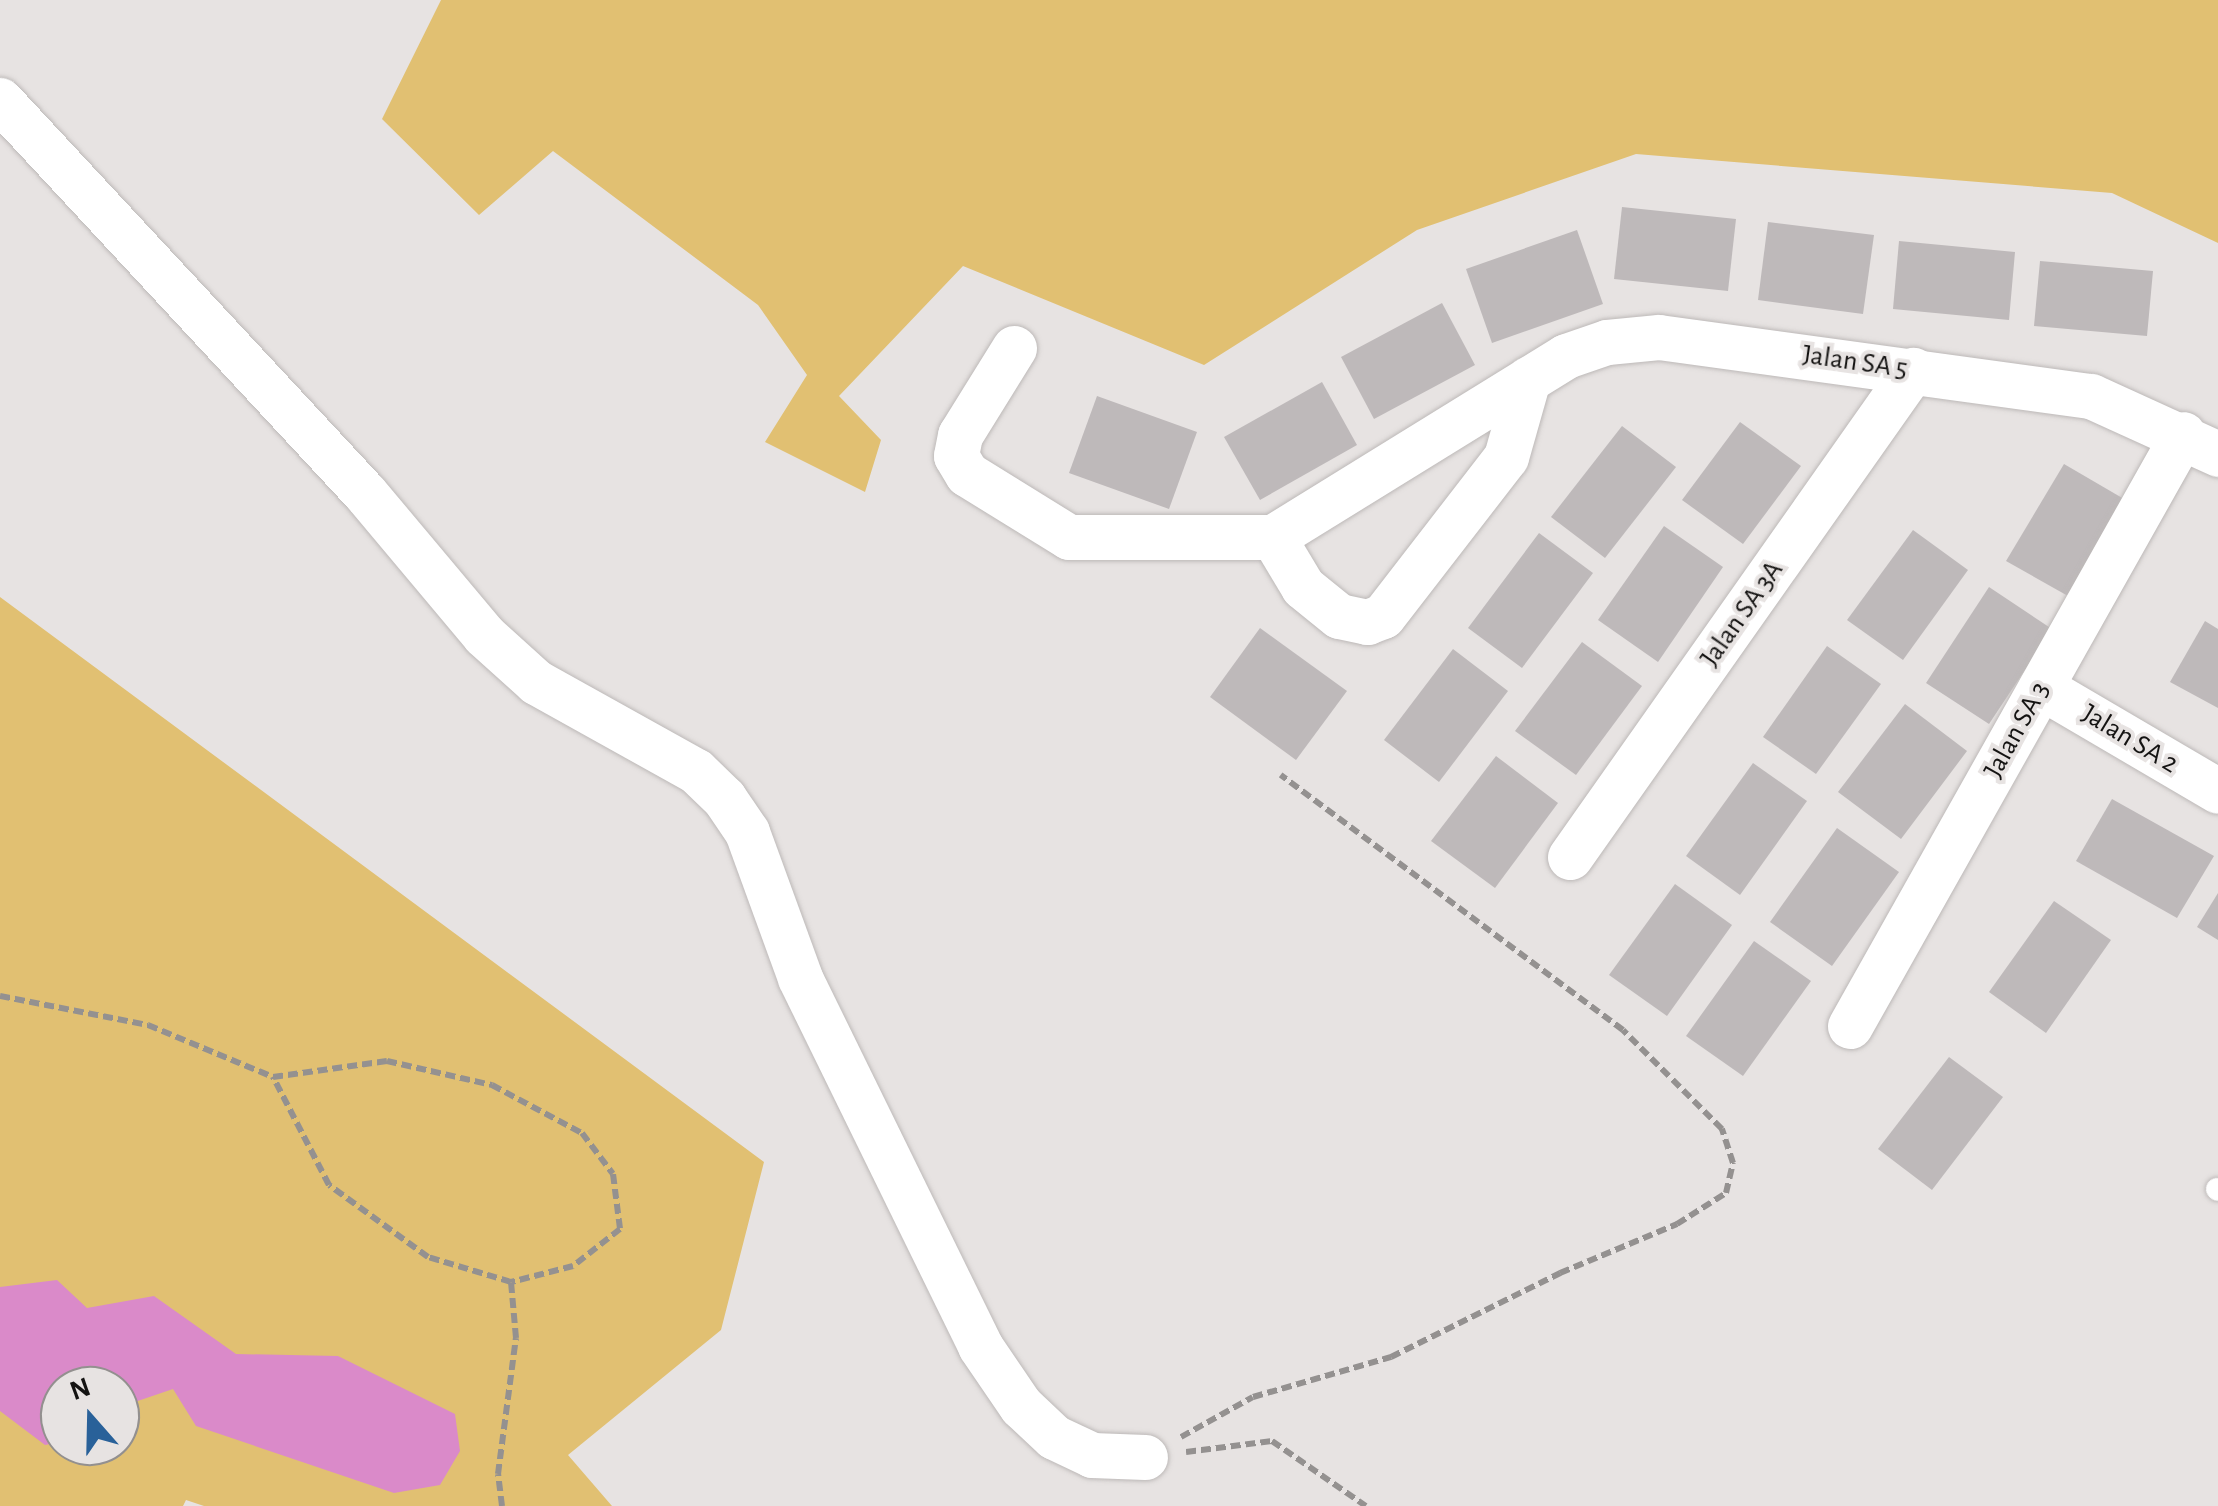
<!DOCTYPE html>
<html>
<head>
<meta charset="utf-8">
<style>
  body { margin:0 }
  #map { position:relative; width:2218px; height:1506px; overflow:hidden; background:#e7e3e2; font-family:"Alegreya Sans",sans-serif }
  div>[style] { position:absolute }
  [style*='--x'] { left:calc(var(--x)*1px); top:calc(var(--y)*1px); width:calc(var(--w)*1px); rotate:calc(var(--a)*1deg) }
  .green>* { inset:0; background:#e1c072 }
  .water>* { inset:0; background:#da8ac9 }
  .building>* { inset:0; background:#beb9ba }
  .path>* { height:6px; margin-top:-3px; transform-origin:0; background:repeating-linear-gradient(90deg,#949190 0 10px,transparent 0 15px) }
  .roads { filter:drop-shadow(0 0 2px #bdb9b8) drop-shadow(0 0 2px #bdb9b8) }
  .service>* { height:22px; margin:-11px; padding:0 11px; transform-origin:11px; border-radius:11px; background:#fff }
  .minor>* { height:45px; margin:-22.5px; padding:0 22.5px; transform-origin:22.5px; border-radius:22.5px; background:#fff }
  span { translate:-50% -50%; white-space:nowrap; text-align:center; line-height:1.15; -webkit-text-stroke:8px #e7e3e2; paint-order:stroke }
  .street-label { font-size:28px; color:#141312 }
  .north { position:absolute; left:40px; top:1366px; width:100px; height:100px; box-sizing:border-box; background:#e7e3e2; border:2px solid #93908f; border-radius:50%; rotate:340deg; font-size:28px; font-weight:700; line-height:40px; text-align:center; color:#141312 }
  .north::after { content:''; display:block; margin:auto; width:35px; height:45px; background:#296199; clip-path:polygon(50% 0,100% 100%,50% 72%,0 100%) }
</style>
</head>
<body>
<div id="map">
  <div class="green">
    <div style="clip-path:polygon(441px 0,2218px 0,2218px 243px,2112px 193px,1636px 154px,1417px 230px,1204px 365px,963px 266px,839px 396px,881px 440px,865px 492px,765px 442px,807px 375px,758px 305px,553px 151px,479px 215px,382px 119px)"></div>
    <div style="clip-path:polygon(evenodd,0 597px,764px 1162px,721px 1330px,568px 1455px,612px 1506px,204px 1506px,186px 1500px,183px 1506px,0 1506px,0 597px,60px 1386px,120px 1386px,120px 1446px,60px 1446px,60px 1386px)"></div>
  </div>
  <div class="water">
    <div style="clip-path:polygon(57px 1280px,87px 1308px,154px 1296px,236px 1354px,338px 1356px,455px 1414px,460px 1451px,440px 1485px,394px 1493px,196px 1426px,173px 1389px,120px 1407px,120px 1386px,60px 1386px,60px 1442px,45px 1445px,0 1411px,0 1287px)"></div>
  </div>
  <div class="building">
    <div style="clip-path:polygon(1622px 207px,1736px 219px,1728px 291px,1614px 279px)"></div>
    <div style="clip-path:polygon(1768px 222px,1874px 235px,1863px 314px,1758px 300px)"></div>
    <div style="clip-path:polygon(1577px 230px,1603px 304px,1492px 343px,1466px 269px)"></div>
    <div style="clip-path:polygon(1899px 241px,2015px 252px,2009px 320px,1893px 309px)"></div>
    <div style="clip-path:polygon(2040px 261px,2153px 271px,2147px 336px,2034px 326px)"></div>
    <div style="clip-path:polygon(1442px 303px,1475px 365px,1374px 419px,1341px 357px)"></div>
    <div style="clip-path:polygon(1322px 382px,1357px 445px,1260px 500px,1224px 437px)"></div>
    <div style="clip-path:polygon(1097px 396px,1197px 432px,1169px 509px,1069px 473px)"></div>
    <div style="clip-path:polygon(1740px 422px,1801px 466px,1743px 544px,1682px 500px)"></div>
    <div style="clip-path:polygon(1622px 426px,1676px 467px,1605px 558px,1551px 517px)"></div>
    <div style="clip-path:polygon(2064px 464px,2124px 499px,2068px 596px,2006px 561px)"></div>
    <div style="clip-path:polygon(1664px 526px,1723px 567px,1658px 662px,1598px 620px)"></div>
    <div style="clip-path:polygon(1913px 530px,1968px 570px,1903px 660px,1847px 620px)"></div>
    <div style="clip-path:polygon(1539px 533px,1593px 573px,1522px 668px,1468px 628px)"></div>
    <div style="clip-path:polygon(1989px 587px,2052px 629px,1989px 724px,1926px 683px)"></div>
    <div style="clip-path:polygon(2205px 621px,2218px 629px,2218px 708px,2170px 682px)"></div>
    <div style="clip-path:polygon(1260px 628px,1347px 691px,1296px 760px,1210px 697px)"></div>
    <div style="clip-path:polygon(1582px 642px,1642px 686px,1576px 775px,1515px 731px)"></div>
    <div style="clip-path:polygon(1827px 646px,1881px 684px,1816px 774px,1763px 737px)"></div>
    <div style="clip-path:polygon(1453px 649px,1508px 691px,1439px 782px,1384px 740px)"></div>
    <div style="clip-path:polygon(1905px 704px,1967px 751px,1901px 839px,1838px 792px)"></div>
    <div style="clip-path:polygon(1496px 756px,1558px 803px,1495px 888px,1431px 841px)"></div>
    <div style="clip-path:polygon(1753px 763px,1807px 801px,1740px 895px,1686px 856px)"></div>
    <div style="clip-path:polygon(2112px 799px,2214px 856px,2177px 918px,2076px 861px)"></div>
    <div style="clip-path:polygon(1837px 828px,1899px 872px,1832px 966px,1770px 922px)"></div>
    <div style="clip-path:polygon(1675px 884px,1732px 925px,1667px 1016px,1609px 975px)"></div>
    <div style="clip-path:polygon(2218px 893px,2218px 940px,2197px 927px)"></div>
    <div style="clip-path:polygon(2054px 901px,2111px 940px,2046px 1033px,1989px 992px)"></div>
    <div style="clip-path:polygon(1754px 941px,1811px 981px,1743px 1076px,1686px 1036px)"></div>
    <div style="clip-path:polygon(1949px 1057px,2003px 1097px,1932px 1190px,1878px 1149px)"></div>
  </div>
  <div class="path">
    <div style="--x:0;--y:996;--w:151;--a:11.1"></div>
    <div style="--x:148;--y:1025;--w:135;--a:22.6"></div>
    <div style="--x:273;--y:1077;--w:115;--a:-8"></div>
    <div style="--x:387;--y:1061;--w:108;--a:12.9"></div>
    <div style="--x:492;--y:1085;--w:102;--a:28.1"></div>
    <div style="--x:582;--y:1133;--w:51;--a:52.9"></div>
    <div style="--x:613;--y:1174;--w:55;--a:82.7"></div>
    <div style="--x:620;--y:1229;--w:60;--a:141.8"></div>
    <div style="--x:573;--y:1266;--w:64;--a:165.5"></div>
    <div style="--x:511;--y:1282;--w:87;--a:-163.2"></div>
    <div style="--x:428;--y:1257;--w:122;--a:-144"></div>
    <div style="--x:329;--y:1185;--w:122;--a:-117.4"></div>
    <div style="--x:1181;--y:1437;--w:82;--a:-29.1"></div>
    <div style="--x:1253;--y:1397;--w:144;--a:-16.2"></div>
    <div style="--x:1391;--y:1357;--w:189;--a:-26.4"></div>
    <div style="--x:1560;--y:1273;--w:127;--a:-22.7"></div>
    <div style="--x:1677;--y:1224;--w:58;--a:-32.3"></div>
    <div style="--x:1726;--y:1193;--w:31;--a:-77"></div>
    <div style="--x:1733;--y:1163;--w:36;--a:-108"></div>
    <div style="--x:1722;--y:1129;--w:140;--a:-135"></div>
    <div style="--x:1623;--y:1030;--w:427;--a:-143.3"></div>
    <div style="--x:1186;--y:1452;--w:87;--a:-7.3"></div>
    <div style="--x:1272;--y:1441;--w:114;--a:34.7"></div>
    <div style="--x:502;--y:1506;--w:32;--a:-97"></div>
    <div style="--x:498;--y:1474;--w:137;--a:-82.5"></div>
    <div style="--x:516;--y:1338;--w:56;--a:-95.1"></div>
  </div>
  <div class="roads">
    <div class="service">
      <div style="--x:2217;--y:1189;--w:1;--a:45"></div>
    </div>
    <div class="minor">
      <div style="--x:0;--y:100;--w:536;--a:47.12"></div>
      <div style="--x:365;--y:493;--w:185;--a:50"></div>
      <div style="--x:484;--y:635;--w:70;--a:42.1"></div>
      <div style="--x:536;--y:682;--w:183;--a:29.1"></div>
      <div style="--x:696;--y:771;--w:39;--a:44"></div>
      <div style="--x:724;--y:798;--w:41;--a:55.9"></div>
      <div style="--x:747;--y:832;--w:155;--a:70"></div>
      <div style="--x:800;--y:978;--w:410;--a:63.9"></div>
      <div style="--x:980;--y:1346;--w:73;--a:55.7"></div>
      <div style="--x:1021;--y:1406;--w:45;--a:43.2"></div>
      <div style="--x:1054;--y:1437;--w:42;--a:25.3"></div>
      <div style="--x:1092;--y:1455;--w:53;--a:2.2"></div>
      <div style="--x:1014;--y:348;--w:102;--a:121.8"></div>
      <div style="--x:960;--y:435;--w:21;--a:101"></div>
      <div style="--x:956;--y:456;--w:21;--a:59"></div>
      <div style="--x:967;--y:474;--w:120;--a:31.7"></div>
      <div style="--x:1069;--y:537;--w:204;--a:0"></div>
      <div style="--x:1273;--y:537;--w:344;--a:-31.7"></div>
      <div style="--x:1566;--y:356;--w:43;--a:-18.9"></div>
      <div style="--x:1607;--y:342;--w:52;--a:-5.5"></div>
      <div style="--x:1659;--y:337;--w:436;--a:7.8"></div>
      <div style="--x:2091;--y:396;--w:140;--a:24.5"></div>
      <div style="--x:1273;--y:537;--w:58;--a:59"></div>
      <div style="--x:1303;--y:587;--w:46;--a:38.9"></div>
      <div style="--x:1339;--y:616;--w:29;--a:12"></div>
      <div style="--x:1367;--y:622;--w:17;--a:-21"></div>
      <div style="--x:1383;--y:616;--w:201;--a:-52.3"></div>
      <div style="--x:1506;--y:457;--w:81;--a:-74.2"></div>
      <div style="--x:2041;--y:687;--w:205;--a:30.4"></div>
      <div style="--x:1570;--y:857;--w:596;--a:-54.84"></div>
      <div style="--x:1850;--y:1026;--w:679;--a:-60.64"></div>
    </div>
  </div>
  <div class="street-label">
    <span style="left:1855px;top:362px;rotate:8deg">Jalan SA 5</span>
    <span style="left:1742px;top:614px;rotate:-55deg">Jalan SA 3A</span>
    <span style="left:2017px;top:730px;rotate:-61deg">Jalan SA 3</span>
    <span style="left:2130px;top:739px;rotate:31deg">Jalan SA 2</span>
  </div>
  <div class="north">N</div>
</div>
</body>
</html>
